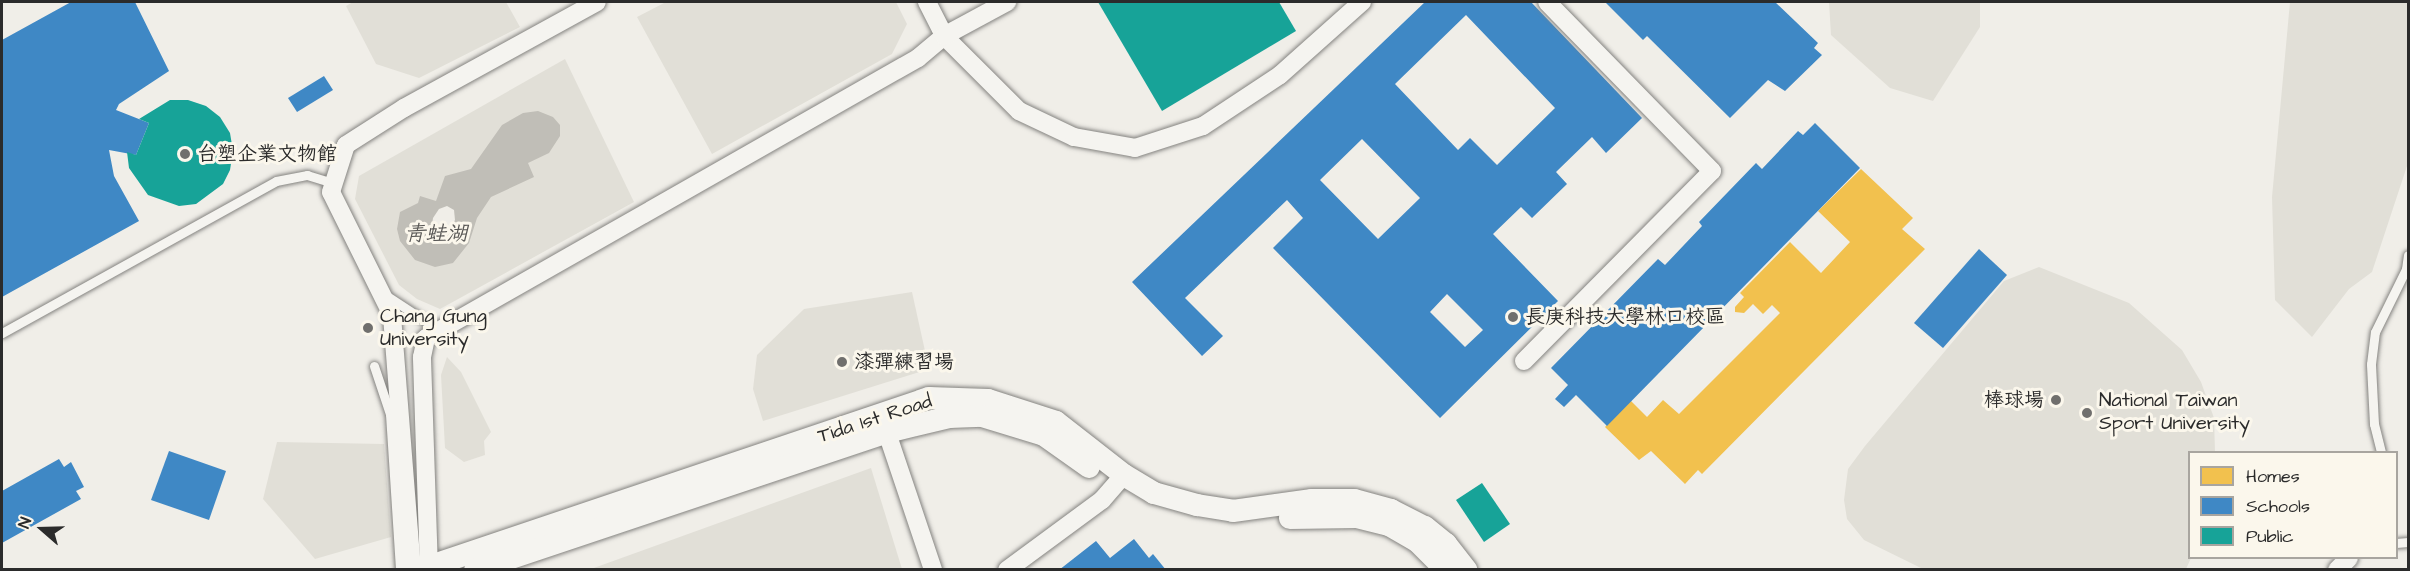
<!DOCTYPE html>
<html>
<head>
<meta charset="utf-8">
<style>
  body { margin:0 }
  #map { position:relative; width:2410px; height:571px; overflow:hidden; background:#f0eee8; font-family:"Architects Daughter","LXGW WenKai TC",sans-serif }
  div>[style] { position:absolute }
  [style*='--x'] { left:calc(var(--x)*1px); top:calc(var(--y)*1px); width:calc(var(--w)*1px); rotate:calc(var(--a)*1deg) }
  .green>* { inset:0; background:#e1dfd7 }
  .water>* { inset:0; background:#c0beb7 }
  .pier>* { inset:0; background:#f0eee8 }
  .homes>* { inset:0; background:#f2c14e }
  .schools>* { inset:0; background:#3f88c5 }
  .public>* { inset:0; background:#17a398 }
  .roads { filter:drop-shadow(0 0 2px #848380) drop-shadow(0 0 2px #848380) }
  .service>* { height:9px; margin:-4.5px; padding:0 4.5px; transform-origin:4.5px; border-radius:4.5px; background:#f5f4f0 }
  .minor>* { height:18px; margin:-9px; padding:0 9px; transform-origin:9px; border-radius:9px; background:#f5f4f0 }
  .tertiary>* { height:22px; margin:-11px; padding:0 11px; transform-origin:11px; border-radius:11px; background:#f5f4f0 }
  .dots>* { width:16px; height:16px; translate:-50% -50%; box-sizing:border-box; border:3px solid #fbf7ec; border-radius:50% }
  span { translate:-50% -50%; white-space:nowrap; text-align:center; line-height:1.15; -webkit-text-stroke:6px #fbf7ec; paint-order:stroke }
  .poi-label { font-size:20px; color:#2b2b2b }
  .left { translate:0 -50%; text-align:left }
  .right { translate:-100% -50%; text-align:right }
  .street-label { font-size:20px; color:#2b2b2b }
  .water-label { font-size:21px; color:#585755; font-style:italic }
  .frame { position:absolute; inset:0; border:3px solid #2b2b2b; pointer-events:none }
  .legend { position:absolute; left:2188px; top:451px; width:210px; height:108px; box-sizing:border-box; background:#fbf7ec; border:2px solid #a8a59f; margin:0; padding:8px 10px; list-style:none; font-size:18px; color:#2b2b2b }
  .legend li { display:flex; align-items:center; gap:12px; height:30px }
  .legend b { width:30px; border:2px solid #a8a59f }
  .north { position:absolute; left:12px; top:499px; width:60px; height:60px; -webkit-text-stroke:4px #fbf7ec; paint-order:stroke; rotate:290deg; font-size:16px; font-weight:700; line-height:24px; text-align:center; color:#2b2b2b }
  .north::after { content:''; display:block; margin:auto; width:21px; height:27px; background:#2b2b2b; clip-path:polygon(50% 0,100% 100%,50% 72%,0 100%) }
</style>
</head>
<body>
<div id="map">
  <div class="green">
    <div style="clip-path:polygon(353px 2px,506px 2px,520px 27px,419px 78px,376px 64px,346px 6px)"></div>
    <div style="clip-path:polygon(666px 2px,896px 2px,907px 24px,892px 54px,712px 154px,637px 17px)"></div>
    <div style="clip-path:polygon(1829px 2px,1980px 2px,1980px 27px,1933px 101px,1890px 88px,1831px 35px)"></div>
    <div style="clip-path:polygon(2290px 2px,2408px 2px,2408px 163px,2372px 272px,2349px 289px,2312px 337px,2275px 300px,2272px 197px)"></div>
    <div style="clip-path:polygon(565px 59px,634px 202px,440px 309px,417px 299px,399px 285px,355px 199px,359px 176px)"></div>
    <div style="clip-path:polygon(2039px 267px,2129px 303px,2182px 350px,2201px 382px,2214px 418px,2215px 452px,2190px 452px,2191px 558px,2186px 569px,1923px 569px,1864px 540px,1847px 519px,1844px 500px,1848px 469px,1865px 446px,2004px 281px)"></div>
    <div style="clip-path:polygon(912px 292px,929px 369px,763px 421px,753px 389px,757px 355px,804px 309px)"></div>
    <div style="clip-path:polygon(447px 357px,461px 372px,491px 432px,484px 441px,485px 455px,464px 462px,445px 448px,441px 375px)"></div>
    <div style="clip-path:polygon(277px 442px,384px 444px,391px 537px,315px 559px,263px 499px)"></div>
    <div style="clip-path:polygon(871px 468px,902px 569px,591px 569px)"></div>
  </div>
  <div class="water">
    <div style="clip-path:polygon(538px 111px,553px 117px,560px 125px,560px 136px,549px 153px,528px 163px,534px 177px,491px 197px,477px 218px,469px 243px,453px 263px,435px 267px,415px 260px,400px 241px,397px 229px,400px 212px,418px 203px,420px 196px,436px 201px,445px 176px,471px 169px,502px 125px,523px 113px)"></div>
  </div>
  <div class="pier">
    <div style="clip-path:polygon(447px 206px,454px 210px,455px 220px,450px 229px,436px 236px,431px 231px,433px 218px,439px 209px)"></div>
  </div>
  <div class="homes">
    <div style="clip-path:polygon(1861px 169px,1913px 218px,1902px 229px,1925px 249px,1702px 474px,1698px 470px,1685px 484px,1651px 451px,1639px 460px,1605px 427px,1630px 400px,1647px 417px,1663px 400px,1679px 414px,1780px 313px,1772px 305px,1763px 314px,1753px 304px,1744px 313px,1735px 312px,1735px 307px,1744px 297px,1740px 293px,1790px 242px,1821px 273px,1850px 242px,1818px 211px)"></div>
  </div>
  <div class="schools">
    <div style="clip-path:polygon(71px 2px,135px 2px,169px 71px,119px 104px,116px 110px,149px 123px,136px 155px,109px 150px,114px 176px,139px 221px,2px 297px,2px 40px)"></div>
    <div style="clip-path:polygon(evenodd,1425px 2px,1531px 2px,1642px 118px,1606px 153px,1592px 137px,1556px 172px,1567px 184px,1532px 218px,1521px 207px,1493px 234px,1558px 301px,1440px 418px,1273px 248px,1303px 218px,1287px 200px,1185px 298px,1223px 336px,1202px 356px,1132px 282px,1425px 2px,1466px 15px,1555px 108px,1497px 165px,1470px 138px,1458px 150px,1395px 84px,1466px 15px,1425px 2px,1362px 139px,1420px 198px,1378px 239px,1320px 180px,1362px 139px,1425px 2px,1447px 294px,1483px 330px,1465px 347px,1430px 312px,1447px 294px)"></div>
    <div style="clip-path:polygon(1605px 2px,1775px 2px,1818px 43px,1814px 48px,1822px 55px,1785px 91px,1768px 80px,1730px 118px,1647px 36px,1643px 40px)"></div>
    <div style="clip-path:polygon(324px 76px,333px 90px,297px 112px,288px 98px)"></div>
    <div style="clip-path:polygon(1815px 123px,1860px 168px,1607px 426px,1576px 395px,1564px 407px,1555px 399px,1568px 385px,1551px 368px,1658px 259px,1665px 265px,1702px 226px,1699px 222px,1756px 163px,1762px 169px,1798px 131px,1803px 135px)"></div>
    <div style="clip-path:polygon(1979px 249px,2007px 275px,1943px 348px,1914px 323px)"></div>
    <div style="clip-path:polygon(169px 451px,226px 471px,209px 520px,151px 500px)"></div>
    <div style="clip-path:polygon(59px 459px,64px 467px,71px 462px,84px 487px,76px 491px,81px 499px,2px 543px,2px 491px)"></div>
    <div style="clip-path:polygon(1134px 539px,1149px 558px,1153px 554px,1166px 570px,1059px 570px,1096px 541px,1110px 558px)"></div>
  </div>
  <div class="public">
    <div style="clip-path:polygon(1098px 2px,1279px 2px,1296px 31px,1162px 111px)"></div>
    <div style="clip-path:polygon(170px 100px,188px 100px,206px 106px,220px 117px,230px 133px,233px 151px,230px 170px,223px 184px,196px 204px,179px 206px,148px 195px,129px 168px,127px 152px,136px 155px,149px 123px,139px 119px)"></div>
    <div style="clip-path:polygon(1482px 483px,1510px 524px,1484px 542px,1456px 500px)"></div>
  </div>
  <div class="roads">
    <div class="service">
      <div style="--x:387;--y:296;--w:62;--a:33.2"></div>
      <div style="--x:2;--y:333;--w:313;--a:-29"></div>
      <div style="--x:276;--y:181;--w:32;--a:-11"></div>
      <div style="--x:307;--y:175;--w:28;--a:17"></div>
      <div style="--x:374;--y:366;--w:51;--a:71.6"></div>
      <div style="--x:390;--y:414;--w:156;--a:86.3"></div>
      <div style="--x:2381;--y:452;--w:29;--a:-104"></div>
      <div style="--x:2374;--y:424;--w:60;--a:-92.9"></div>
      <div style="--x:2371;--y:364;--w:32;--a:-83"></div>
      <div style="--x:2375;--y:332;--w:70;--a:-63.8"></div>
      <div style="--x:2406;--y:269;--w:14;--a:-82"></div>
      <div style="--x:2396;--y:543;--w:12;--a:-5"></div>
    </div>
    <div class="minor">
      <div style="--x:927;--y:2;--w:38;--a:63"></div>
      <div style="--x:944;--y:36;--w:106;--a:45"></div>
      <div style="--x:1019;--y:111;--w:61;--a:25.3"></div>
      <div style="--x:1074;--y:137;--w:62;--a:10.2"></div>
      <div style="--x:1135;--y:148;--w:71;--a:-17.9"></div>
      <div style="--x:1203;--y:126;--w:92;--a:-33.5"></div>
      <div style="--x:1280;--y:75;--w:110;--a:-41.7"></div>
      <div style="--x:1524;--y:361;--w:267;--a:-45.3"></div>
      <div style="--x:1712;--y:171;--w:236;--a:-134.3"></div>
      <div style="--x:883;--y:421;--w:157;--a:71.4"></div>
      <div style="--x:412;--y:570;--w:256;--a:-94.5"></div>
      <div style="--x:392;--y:315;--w:137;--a:-116.4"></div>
      <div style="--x:331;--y:192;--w:49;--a:-72.3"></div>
      <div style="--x:346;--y:145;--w:69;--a:-32.5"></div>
      <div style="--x:404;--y:108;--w:220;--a:-28.8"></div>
      <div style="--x:429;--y:570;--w:213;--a:-91.9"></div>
      <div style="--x:422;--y:357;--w:19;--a:-78"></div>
      <div style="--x:426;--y:338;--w:566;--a:-29.64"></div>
      <div style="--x:918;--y:58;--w:34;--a:-40"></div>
      <div style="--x:944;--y:36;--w:72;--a:-28.4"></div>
      <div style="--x:1007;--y:570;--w:118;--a:-36.4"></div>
      <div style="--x:1102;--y:500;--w:33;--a:-49"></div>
      <div style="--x:2337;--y:570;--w:17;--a:-45"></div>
    </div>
    <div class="tertiary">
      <div style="--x:1290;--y:518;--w:67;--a:-0.9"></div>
      <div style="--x:1357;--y:517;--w:33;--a:14"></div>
      <div style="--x:1389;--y:525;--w:32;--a:30"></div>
      <div style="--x:1417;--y:541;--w:41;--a:45"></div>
      <div style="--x:419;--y:570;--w:538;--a:-18.64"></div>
      <div style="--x:929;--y:398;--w:59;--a:1.9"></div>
      <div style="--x:988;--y:400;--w:71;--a:17.9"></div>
      <div style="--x:1056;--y:422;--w:86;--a:37.9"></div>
      <div style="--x:1124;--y:475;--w:35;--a:31"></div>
      <div style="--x:1154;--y:493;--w:45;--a:15.6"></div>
      <div style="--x:1197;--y:505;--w:36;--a:9"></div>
      <div style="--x:1233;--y:511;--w:80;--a:-7.9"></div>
      <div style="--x:1312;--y:500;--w:42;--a:0"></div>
      <div style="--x:1354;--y:500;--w:38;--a:15"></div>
      <div style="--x:1391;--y:510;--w:38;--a:27"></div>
      <div style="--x:1425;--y:527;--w:27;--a:39"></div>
      <div style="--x:1446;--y:544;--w:33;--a:52"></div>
      <div style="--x:475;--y:570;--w:434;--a:-18.5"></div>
      <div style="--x:887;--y:432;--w:64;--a:-13.6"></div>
      <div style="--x:949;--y:417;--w:33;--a:-2"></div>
      <div style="--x:982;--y:416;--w:65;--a:17"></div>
      <div style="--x:1044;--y:435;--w:55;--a:35.4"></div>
    </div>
  </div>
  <div class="dots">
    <div style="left:185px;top:154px;background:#706f6d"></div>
    <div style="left:1513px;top:317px;background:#706f6d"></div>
    <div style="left:368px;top:328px;background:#706f6d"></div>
    <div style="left:842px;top:362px;background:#706f6d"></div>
    <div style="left:2056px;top:400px;background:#706f6d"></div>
    <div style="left:2087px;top:413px;background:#706f6d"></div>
  </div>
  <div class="poi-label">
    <span class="left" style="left:197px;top:154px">台塑企業文物館</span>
    <span class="left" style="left:380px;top:328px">Chang Gung<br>University</span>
    <span class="left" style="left:1525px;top:317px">長庚科技大學林口校區</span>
    <span class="left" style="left:854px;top:362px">漆彈練習場</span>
    <span class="right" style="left:2044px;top:400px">棒球場</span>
    <span class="left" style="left:2099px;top:412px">National Taiwan<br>Sport University</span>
  </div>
  <div class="street-label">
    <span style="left:875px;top:419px;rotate:-18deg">Tida 1st Road</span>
  </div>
  <div class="water-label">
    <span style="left:436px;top:234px">青蛙湖</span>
  </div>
  <div class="frame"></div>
  <ul class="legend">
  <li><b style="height:16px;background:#f2c14e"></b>Homes</li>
  <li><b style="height:16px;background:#3f88c5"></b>Schools</li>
  <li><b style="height:16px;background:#17a398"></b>Public</li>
  </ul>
  <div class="north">N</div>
</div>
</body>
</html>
